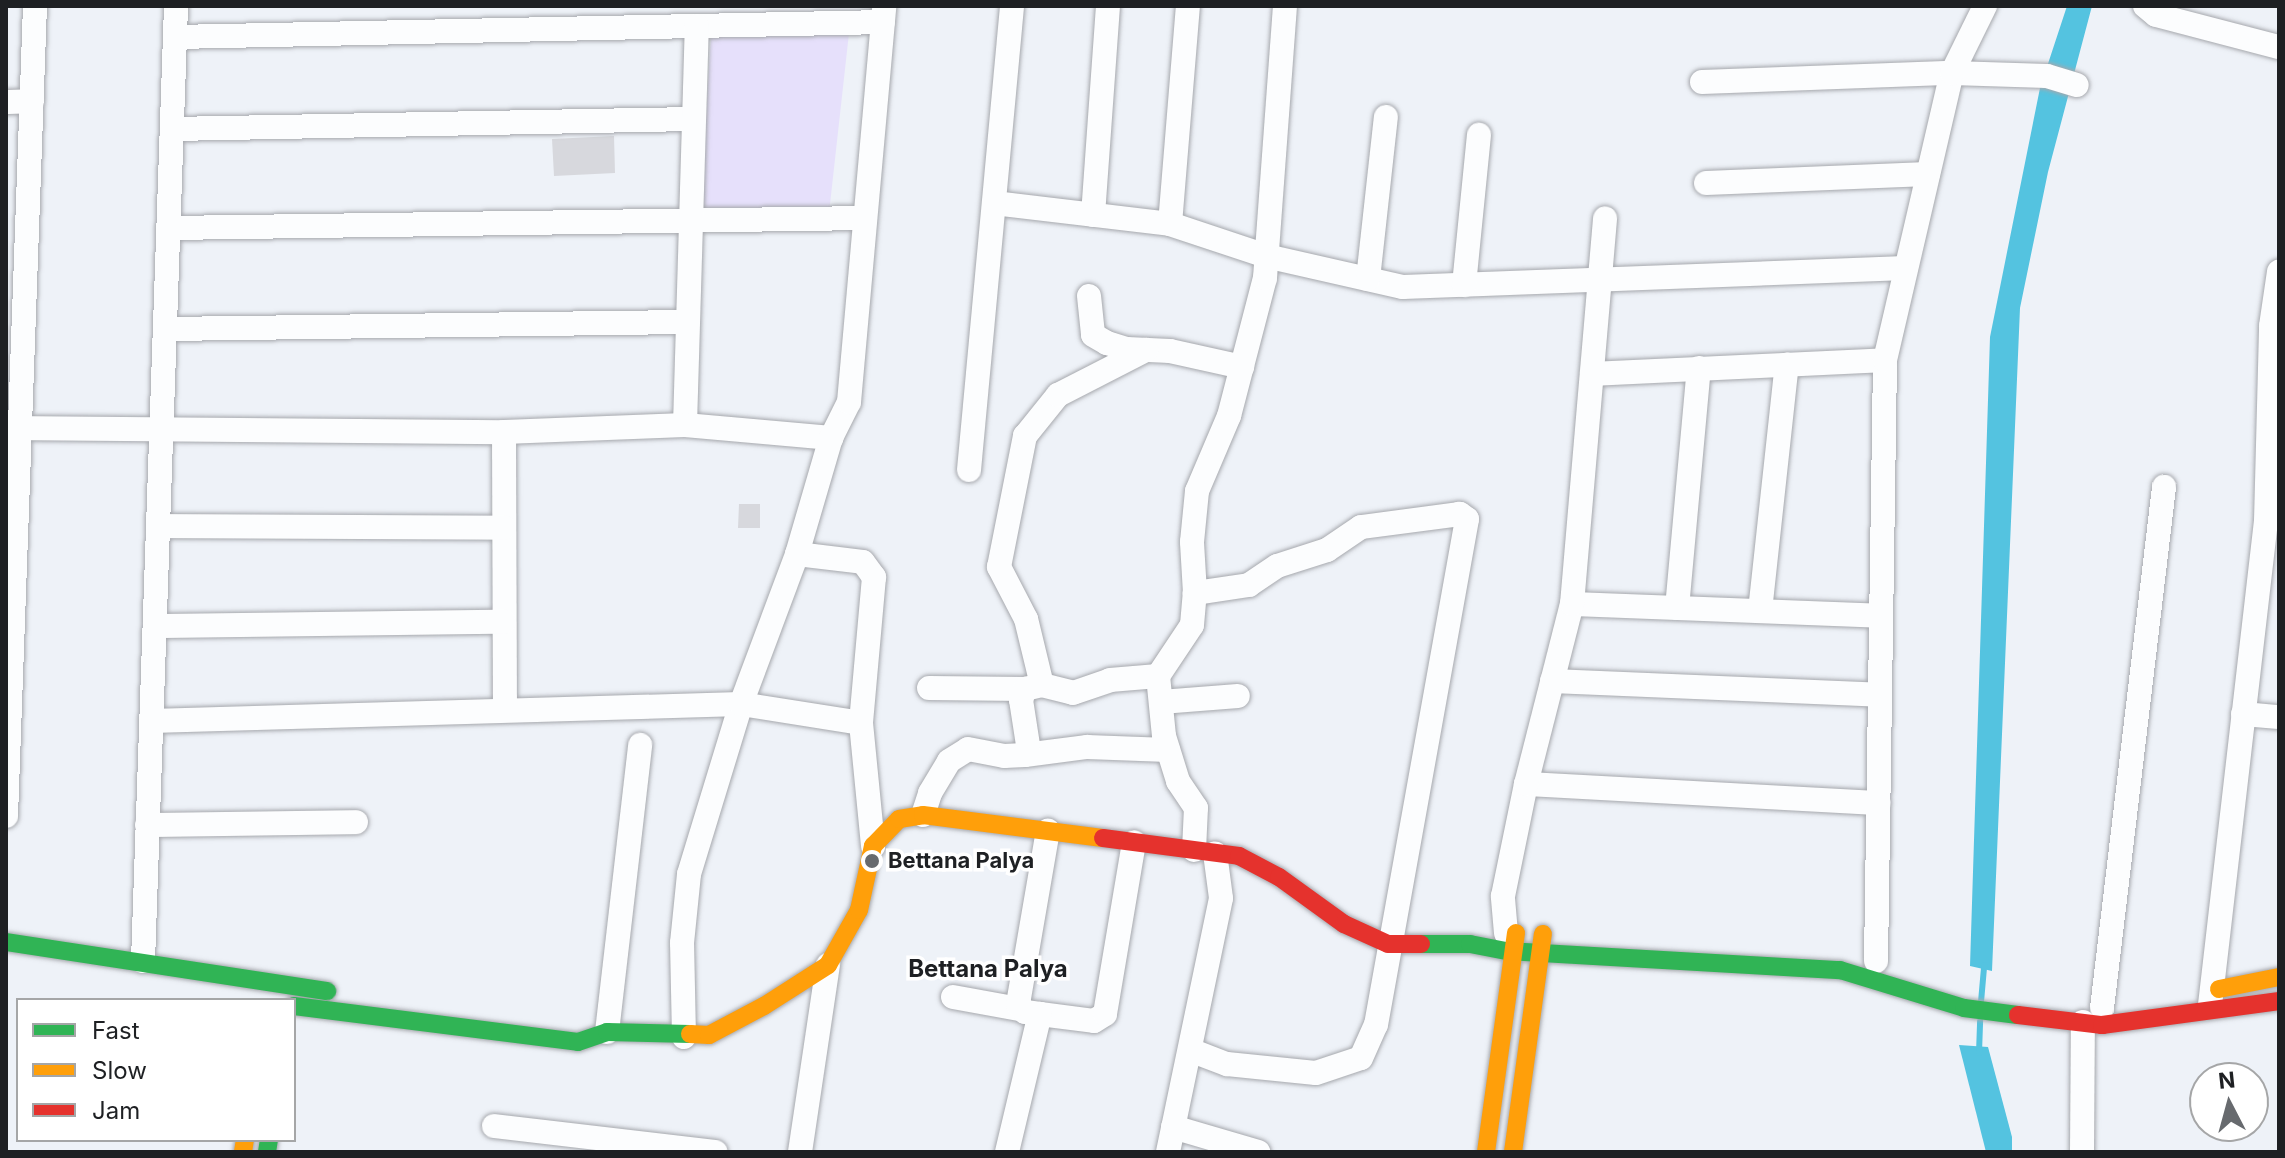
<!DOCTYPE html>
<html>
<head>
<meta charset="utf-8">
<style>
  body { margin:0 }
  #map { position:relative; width:2285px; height:1158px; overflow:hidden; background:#eef2f8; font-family:Inter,sans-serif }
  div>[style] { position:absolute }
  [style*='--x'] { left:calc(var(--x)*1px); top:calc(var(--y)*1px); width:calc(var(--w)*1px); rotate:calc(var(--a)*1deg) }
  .green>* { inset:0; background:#e6e0fb }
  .water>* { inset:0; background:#54c3e0 }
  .stream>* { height:6px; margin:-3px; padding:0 3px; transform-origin:3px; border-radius:3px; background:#54c3e0 }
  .building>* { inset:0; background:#d7d8dd }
  .roads { filter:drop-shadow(0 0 2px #a6a8ad) drop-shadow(0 0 2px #a6a8ad) }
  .street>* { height:24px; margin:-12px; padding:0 12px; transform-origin:12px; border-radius:12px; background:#fcfdfe }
  .fast>* { height:18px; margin:-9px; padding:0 9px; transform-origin:9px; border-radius:9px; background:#30b455 }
  .slow>* { height:18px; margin:-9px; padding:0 9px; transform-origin:9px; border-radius:9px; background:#ff9f0a }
  .jam>* { height:18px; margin:-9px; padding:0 9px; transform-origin:9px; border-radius:9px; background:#e5322d }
  .dots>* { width:22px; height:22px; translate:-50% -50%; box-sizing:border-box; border:4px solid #fff; border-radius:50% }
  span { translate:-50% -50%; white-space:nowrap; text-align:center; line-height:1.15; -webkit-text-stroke:7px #fff; paint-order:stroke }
  .poi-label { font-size:22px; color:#1e2023; font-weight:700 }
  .left { translate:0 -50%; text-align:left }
  .neighbourhood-label { font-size:24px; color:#1e2023; font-weight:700 }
  .frame { position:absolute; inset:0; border:8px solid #1e2023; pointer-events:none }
  .legend { position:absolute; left:16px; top:998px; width:280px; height:144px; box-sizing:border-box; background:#fff; border:2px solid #a5a6a7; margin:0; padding:10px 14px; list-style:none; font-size:24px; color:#1e2023 }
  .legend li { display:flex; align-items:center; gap:16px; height:40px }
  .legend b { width:40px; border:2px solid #a5a6a7 }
  .north { position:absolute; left:2189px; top:1062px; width:80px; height:80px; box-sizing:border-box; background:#fff; border:2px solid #a5a6a7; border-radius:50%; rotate:354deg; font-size:22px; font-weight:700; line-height:32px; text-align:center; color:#1e2023 }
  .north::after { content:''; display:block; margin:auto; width:28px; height:36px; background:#676a6e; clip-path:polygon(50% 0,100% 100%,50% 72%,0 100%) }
</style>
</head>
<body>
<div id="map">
  <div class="green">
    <div style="clip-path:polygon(849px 33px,829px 213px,700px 212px,711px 37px)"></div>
  </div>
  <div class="water">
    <div style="clip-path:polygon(2067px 6px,2092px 6px,2048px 172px,2020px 308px,1992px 971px,1970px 966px,1990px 337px,2040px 88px)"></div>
    <div style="clip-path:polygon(1959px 1045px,1988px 1047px,2012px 1137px,2012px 1152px,1986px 1152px)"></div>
  </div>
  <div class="stream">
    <div style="--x:1981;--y:1002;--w:37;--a:-85"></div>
    <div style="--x:1979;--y:1053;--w:32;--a:-88"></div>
  </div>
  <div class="building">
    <div style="clip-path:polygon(614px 136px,615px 173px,554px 176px,552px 139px)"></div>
    <div style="clip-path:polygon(739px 504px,760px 504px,760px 528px,738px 528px)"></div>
  </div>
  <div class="roads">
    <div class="street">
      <div style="--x:2145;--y:6;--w:14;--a:39"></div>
      <div style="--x:2156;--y:15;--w:127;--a:14.6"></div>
      <div style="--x:175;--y:37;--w:708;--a:-1.21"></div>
      <div style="--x:1702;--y:82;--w:250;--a:-2.1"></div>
      <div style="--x:1952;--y:73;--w:95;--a:1.8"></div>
      <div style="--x:2047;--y:76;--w:31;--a:17"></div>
      <div style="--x:6;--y:102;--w:26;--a:-2"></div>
      <div style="--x:172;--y:129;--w:522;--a:-1.1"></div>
      <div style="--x:1706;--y:183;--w:222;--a:-2.3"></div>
      <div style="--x:994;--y:203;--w:177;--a:6.8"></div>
      <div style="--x:1170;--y:224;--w:101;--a:18.4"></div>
      <div style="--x:1266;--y:256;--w:140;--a:12.8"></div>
      <div style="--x:1403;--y:287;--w:503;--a:-2.16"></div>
      <div style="--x:1093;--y:215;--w:210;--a:-85.9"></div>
      <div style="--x:1170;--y:224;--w:219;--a:-85.3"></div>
      <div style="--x:169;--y:228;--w:696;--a:-0.82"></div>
      <div style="--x:1368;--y:279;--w:163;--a:-83.7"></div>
      <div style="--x:1464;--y:285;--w:151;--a:-84.3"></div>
      <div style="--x:1089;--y:296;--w:39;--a:84"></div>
      <div style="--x:1093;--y:335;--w:16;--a:30"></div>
      <div style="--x:1107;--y:343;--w:21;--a:17"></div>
      <div style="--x:1127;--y:349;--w:43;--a:2.7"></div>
      <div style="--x:1170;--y:351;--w:74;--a:12.5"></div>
      <div style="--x:165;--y:329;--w:523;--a:-0.77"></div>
      <div style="--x:1592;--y:374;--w:293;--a:-2.7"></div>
      <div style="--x:685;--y:425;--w:399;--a:-88.3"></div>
      <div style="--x:6;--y:428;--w:498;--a:0.5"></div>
      <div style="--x:504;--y:432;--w:181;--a:-2.2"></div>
      <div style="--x:685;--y:425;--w:147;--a:5.1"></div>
      <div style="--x:504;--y:432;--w:278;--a:89.8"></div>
      <div style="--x:969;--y:470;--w:466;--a:-84.7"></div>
      <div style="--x:158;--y:526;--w:346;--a:0.3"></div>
      <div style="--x:797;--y:554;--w:66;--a:6.9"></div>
      <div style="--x:863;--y:562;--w:19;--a:54"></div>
      <div style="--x:874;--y:577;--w:147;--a:95.1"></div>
      <div style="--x:861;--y:723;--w:124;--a:84.4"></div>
      <div style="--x:1572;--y:604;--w:309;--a:2.2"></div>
      <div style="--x:1677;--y:608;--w:241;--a:-84.8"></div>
      <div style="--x:1760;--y:611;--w:248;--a:-83.8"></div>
      <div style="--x:155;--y:626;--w:349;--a:-0.7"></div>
      <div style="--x:1552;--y:681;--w:328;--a:2.4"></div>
      <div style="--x:1042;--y:685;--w:68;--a:-103.6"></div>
      <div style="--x:1026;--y:619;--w:59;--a:-117.4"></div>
      <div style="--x:999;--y:567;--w:134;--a:-78.8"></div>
      <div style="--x:1025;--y:436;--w:53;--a:-51.2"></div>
      <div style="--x:1058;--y:395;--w:99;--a:-27.1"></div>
      <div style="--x:929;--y:688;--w:96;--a:0.6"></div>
      <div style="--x:1161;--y:702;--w:77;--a:-4.5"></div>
      <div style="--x:2243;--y:714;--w:36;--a:5"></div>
      <div style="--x:151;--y:721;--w:590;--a:-1.65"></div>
      <div style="--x:741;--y:704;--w:121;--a:9"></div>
      <div style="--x:1025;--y:755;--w:63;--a:-7.4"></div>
      <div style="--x:1087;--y:747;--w:81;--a:2.1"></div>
      <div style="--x:1526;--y:784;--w:353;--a:3.1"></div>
      <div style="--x:923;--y:815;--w:23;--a:-72"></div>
      <div style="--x:930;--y:793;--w:37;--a:-59"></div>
      <div style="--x:949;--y:761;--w:22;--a:-32"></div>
      <div style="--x:968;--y:749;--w:37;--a:11"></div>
      <div style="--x:1004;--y:756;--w:21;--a:-3"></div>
      <div style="--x:1025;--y:755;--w:10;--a:-73"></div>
      <div style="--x:1028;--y:745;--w:46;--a:-98.8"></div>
      <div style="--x:1021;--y:700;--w:12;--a:-70"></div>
      <div style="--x:1025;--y:689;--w:17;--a:-13"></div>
      <div style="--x:1042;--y:685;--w:32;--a:14"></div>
      <div style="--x:1073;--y:693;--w:39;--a:-19"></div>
      <div style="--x:1110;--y:680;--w:48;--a:-4.8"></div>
      <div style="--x:6;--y:816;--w:811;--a:-87.95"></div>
      <div style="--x:147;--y:825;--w:209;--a:-0.8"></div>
      <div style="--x:1194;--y:850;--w:42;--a:-87.3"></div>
      <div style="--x:1196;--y:808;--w:32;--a:-124"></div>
      <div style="--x:1178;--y:781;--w:47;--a:-107.3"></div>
      <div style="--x:1164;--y:736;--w:60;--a:-95.7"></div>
      <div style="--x:1158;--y:676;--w:61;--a:-56.3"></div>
      <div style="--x:1192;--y:625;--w:32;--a:-85"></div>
      <div style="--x:1195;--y:593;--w:51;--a:-93.4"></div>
      <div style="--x:1192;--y:542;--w:51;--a:-84.4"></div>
      <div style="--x:1197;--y:491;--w:82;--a:-66.9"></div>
      <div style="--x:1229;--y:416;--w:143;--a:-75.4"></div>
      <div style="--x:1265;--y:278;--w:273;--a:-85.8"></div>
      <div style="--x:1506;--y:933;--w:37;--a:-95"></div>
      <div style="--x:1503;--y:896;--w:114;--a:-78.4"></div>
      <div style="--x:1526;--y:784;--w:186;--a:-75.7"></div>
      <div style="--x:1572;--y:604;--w:387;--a:-85.1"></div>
      <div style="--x:143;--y:961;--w:956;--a:-88.02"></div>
      <div style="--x:1876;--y:961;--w:601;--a:-89.14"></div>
      <div style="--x:1885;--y:360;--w:295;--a:-76.9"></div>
      <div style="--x:1952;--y:73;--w:75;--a:-63.8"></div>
      <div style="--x:953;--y:997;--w:67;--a:10.3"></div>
      <div style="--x:2210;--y:1005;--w:487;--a:-83.4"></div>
      <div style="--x:2266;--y:521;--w:195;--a:-88.5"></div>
      <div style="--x:2271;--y:326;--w:55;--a:-81.6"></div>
      <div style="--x:2102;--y:1008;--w:525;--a:-83.21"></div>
      <div style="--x:1040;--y:1014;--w:54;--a:7.4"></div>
      <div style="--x:1094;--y:1021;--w:13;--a:-32"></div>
      <div style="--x:1105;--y:1014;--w:174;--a:-80.4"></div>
      <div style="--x:607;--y:1032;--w:289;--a:-83.4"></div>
      <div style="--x:684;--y:1037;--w:94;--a:-91.2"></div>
      <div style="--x:682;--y:943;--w:69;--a:-84.2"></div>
      <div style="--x:689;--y:874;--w:178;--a:-73"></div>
      <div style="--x:741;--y:704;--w:160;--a:-69.5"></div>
      <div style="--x:797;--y:554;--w:121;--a:-73.7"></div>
      <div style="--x:831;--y:438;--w:40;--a:-63.4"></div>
      <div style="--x:849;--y:402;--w:398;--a:-84.9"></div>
      <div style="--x:1190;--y:1050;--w:40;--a:21"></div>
      <div style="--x:1227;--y:1064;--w:89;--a:5.8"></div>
      <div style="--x:1316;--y:1073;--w:47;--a:-18.4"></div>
      <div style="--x:1361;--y:1058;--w:36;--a:-66"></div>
      <div style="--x:1376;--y:1025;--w:514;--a:-79.8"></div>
      <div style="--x:1467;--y:519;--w:9;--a:-144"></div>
      <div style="--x:1460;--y:514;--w:100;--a:172.5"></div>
      <div style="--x:1361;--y:527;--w:41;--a:145.9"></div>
      <div style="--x:1327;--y:550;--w:52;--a:162.3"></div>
      <div style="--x:1277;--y:566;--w:34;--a:146"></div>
      <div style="--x:1249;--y:585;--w:55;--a:171.6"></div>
      <div style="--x:494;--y:1126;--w:223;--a:6.7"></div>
      <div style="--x:1173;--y:1127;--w:89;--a:16.4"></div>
      <div style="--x:800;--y:1152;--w:189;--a:-81.5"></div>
      <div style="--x:1007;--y:1152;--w:142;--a:-76.6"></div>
      <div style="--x:1040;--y:1014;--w:15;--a:-172"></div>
      <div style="--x:1025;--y:1012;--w:11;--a:-131"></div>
      <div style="--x:1018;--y:1004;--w:176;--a:-80.2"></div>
      <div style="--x:1168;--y:1152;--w:259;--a:-78.2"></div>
      <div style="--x:1221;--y:898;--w:45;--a:-97.6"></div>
      <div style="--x:2082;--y:1152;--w:130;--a:-89.6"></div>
    </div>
    <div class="fast">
      <div style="--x:6;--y:942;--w:325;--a:8.7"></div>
      <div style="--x:1421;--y:944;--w:49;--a:0"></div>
      <div style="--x:1470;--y:944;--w:38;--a:11"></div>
      <div style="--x:1507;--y:951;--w:334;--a:3.3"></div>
      <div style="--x:1840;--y:970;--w:130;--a:17"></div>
      <div style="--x:1964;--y:1008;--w:54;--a:7.4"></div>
      <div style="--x:294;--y:1006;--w:286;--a:7.2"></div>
      <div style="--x:578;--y:1042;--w:31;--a:-19"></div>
      <div style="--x:607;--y:1032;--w:83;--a:1.4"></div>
      <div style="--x:267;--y:1152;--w:12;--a:-81"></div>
    </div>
    <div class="slow">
      <div style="--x:2219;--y:989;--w:61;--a:-11.3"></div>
      <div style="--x:690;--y:1034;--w:19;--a:3"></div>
      <div style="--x:709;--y:1035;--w:62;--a:-27.8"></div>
      <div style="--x:764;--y:1006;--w:76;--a:-32.6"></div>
      <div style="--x:828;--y:965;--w:63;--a:-60.6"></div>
      <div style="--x:859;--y:910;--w:66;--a:-77.7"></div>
      <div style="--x:873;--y:846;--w:37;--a:-46"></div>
      <div style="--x:899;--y:819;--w:24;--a:-9"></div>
      <div style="--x:923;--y:815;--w:181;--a:7.3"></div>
      <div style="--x:243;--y:1152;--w:12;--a:-81"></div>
      <div style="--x:1486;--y:1152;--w:221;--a:-82.2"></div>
      <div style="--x:1513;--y:1152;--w:220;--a:-82.2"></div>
    </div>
    <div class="jam">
      <div style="--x:1103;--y:838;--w:137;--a:7.5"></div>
      <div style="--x:1239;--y:856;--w:45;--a:27.7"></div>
      <div style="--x:1279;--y:877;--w:80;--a:35.9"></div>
      <div style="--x:1344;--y:924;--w:48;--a:24.4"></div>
      <div style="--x:1388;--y:944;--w:33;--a:0"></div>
      <div style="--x:2018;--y:1015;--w:85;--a:6.8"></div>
      <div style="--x:2102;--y:1025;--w:179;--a:-7.7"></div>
    </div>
  </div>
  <div class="dots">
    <div style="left:872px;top:861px;background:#676a6e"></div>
  </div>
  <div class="poi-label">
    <span class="left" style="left:888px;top:861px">Bettana Palya</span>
  </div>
  <div class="neighbourhood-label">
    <span style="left:988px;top:969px">Bettana Palya</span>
  </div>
  <div class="frame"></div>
  <ul class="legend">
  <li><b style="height:10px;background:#30b455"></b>Fast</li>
  <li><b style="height:10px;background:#ff9f0a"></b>Slow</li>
  <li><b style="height:10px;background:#e5322d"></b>Jam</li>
  </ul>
  <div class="north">N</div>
</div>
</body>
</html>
